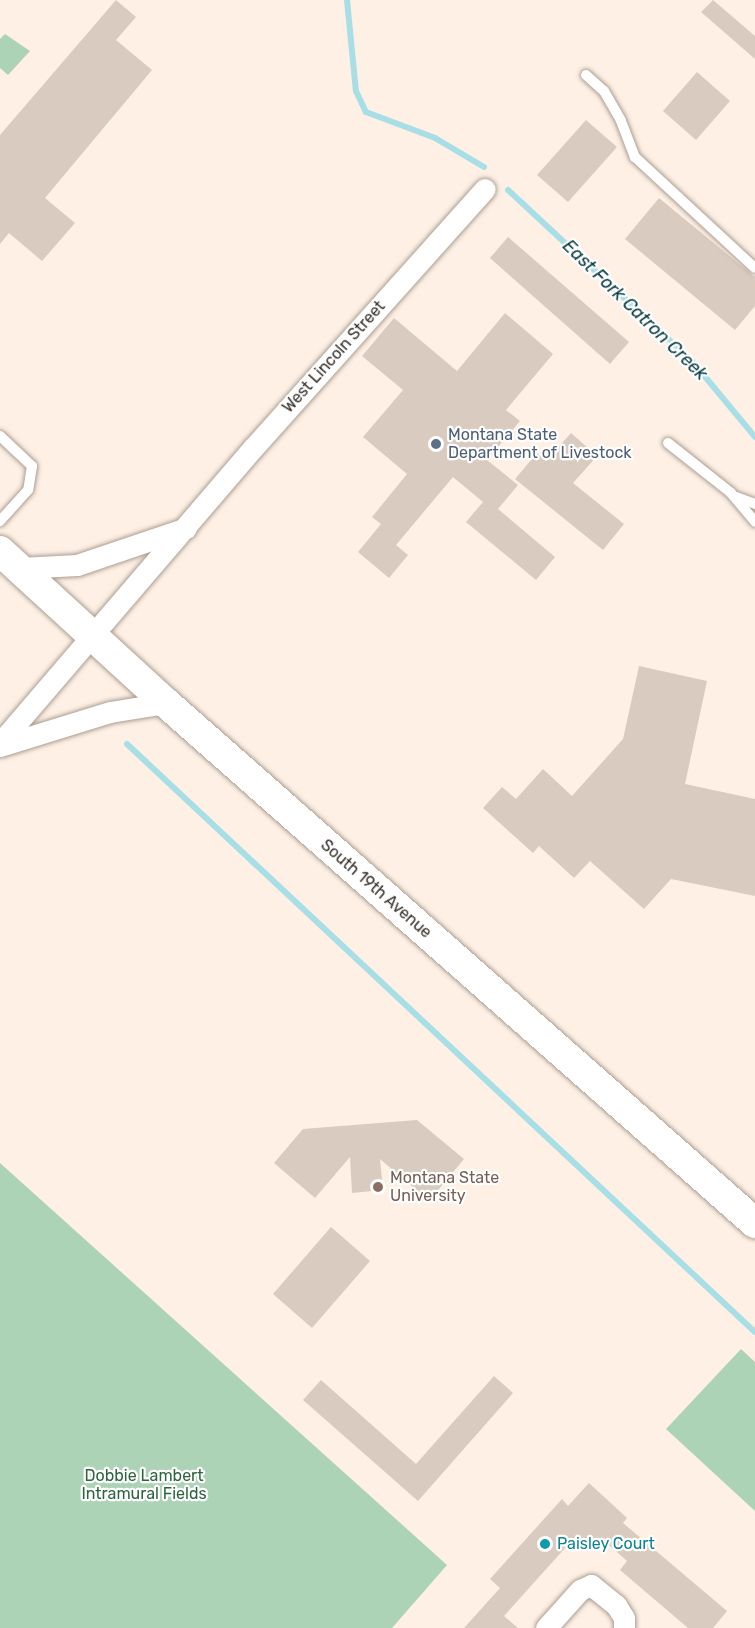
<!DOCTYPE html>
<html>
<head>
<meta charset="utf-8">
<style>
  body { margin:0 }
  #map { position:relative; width:755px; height:1628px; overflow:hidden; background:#fef0e4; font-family:Rubik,sans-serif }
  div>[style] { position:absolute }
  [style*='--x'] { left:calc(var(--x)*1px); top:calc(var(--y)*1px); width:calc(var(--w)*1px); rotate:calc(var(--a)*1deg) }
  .green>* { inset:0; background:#add3b6 }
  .stream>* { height:6px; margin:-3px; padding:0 3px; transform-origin:3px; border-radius:3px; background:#a8dee5 }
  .building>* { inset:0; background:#d9cbbf }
  .roads { filter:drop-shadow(0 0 2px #ab9e93) drop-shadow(0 0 2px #ab9e93) }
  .service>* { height:10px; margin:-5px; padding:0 5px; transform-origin:5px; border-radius:5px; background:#fff }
  .minor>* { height:21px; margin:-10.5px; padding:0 10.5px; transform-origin:10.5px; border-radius:10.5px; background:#fff }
  .secondary>* { height:30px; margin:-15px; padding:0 15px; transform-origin:15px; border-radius:15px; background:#fff }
  .dots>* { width:16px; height:16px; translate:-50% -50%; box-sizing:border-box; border:3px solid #fff; border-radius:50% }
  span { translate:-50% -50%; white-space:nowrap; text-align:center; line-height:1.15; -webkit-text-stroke:4.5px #fff; paint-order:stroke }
  .street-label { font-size:16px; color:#36302c }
  .service-label { font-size:16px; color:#4e5e75 }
  .left { translate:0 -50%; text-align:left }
  .education-label { font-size:16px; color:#785e54 }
  .park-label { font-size:16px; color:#2c643e }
  .culture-label { font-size:16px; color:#0d838f }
  .water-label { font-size:18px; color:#073b41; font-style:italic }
</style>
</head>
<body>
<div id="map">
  <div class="green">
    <div style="clip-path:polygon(5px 34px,30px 51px,8px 75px,0 68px,0 39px)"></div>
    <div style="clip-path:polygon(0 1163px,447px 1565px,392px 1628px,0 1628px)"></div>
    <div style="clip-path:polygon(741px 1349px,755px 1362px,755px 1511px,666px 1429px)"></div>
  </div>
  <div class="stream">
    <div style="--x:347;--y:0;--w:91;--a:84.4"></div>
    <div style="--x:356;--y:91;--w:23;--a:65"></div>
    <div style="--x:366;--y:112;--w:74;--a:20.6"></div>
    <div style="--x:435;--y:138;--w:57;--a:30.6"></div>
    <div style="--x:508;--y:190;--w:251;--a:42.9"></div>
    <div style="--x:692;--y:361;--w:99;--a:50.3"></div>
    <div style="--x:127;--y:744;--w:860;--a:43.12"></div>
  </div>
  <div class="building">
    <div style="clip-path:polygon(116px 0,136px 17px,116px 40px,152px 70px,45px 198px,75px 223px,42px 261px,9px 233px,0 244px,0 135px)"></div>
    <div style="clip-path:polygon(713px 0,755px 36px,755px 59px,701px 12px)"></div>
    <div style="clip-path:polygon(697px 72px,730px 101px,696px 140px,663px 111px)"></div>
    <div style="clip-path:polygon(586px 120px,617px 147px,568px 202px,537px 175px)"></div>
    <div style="clip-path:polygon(659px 198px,755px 277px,755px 306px,735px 330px,625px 239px)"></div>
    <div style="clip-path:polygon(508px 237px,629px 342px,610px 364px,490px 258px)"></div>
    <div style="clip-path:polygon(505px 313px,553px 354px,506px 410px,520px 421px,487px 460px,518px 485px,498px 509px,555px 557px,536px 580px,466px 522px,483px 502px,453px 477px,396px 545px,408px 555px,389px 578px,358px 552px,381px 524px,372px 517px,407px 474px,363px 437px,403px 390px,362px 356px,394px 318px,457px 371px)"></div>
    <div style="clip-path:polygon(571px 433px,597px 456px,573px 483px,624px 524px,603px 550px,515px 479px,537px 453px,546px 461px)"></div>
    <div style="clip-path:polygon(639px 666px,707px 681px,685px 784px,755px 799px,755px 896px,671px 879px,644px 909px,590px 861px,574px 878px,539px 846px,533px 853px,483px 808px,502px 787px,516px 799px,543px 769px,572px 796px,623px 739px)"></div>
    <div style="clip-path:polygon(417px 1120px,464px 1159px,429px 1201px,380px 1159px,383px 1190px,352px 1193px,350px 1157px,315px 1198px,274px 1163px,303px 1129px)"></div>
    <div style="clip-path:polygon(331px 1227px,370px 1261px,312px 1328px,273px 1294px)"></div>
    <div style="clip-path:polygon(494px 1376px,513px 1393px,418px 1501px,303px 1400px,321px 1380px,416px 1464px)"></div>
    <div style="clip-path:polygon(589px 1483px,627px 1518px,623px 1523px,727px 1611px,713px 1628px,688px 1628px,620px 1570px,627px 1561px,602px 1539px,591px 1551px,575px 1537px,504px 1616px,518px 1628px,464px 1628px,500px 1588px,490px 1579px,562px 1499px,568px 1506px)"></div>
  </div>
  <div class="roads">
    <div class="service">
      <div style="--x:586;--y:75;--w:24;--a:42"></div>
      <div style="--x:604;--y:91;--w:34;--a:60"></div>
      <div style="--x:621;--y:121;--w:39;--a:69"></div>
      <div style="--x:635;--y:157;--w:163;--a:42.8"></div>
      <div style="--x:0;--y:436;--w:44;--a:43.2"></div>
      <div style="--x:32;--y:466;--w:24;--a:99"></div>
      <div style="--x:28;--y:490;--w:42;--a:132.1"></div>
      <div style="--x:668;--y:443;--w:80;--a:38.4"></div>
      <div style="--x:731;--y:493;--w:38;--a:50"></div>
      <div style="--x:736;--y:497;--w:20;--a:20"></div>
    </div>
    <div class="minor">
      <div style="--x:20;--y:568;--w:57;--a:-3"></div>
      <div style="--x:77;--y:565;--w:115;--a:-18.7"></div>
      <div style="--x:0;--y:743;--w:390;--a:-49.4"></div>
      <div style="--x:254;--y:447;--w:346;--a:-48.2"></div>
      <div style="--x:0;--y:746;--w:115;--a:-17.2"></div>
      <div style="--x:110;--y:712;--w:57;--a:-9.1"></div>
      <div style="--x:546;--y:1628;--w:51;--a:-48.2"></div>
      <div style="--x:580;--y:1590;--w:12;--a:-24"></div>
      <div style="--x:591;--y:1585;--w:32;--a:39"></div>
      <div style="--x:616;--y:1605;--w:15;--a:58"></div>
      <div style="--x:624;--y:1618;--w:10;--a:90"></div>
    </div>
    <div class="secondary">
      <div style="--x:0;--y:551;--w:225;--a:42.5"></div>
      <div style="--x:166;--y:703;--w:786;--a:41.44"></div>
    </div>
  </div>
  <div class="dots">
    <div style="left:436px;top:444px;background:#5c6f8a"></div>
    <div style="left:378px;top:1187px;background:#8d6e63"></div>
    <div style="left:545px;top:1544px;background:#0f9aa8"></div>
  </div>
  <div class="street-label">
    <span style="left:334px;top:357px;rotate:-48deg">West Lincoln Street</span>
    <span style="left:376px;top:889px;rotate:41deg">South 19th Avenue</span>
  </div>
  <div class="service-label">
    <span class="left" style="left:448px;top:444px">Montana State<br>Department of Livestock</span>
  </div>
  <div class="education-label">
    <span class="left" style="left:390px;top:1187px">Montana State<br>University</span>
  </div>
  <div class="park-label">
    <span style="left:144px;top:1485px">Dobbie Lambert<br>Intramural Fields</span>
  </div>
  <div class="culture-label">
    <span class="left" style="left:557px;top:1544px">Paisley Court</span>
  </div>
  <div class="water-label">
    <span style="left:635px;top:310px;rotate:44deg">East Fork Catron Creek</span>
  </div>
</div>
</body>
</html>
